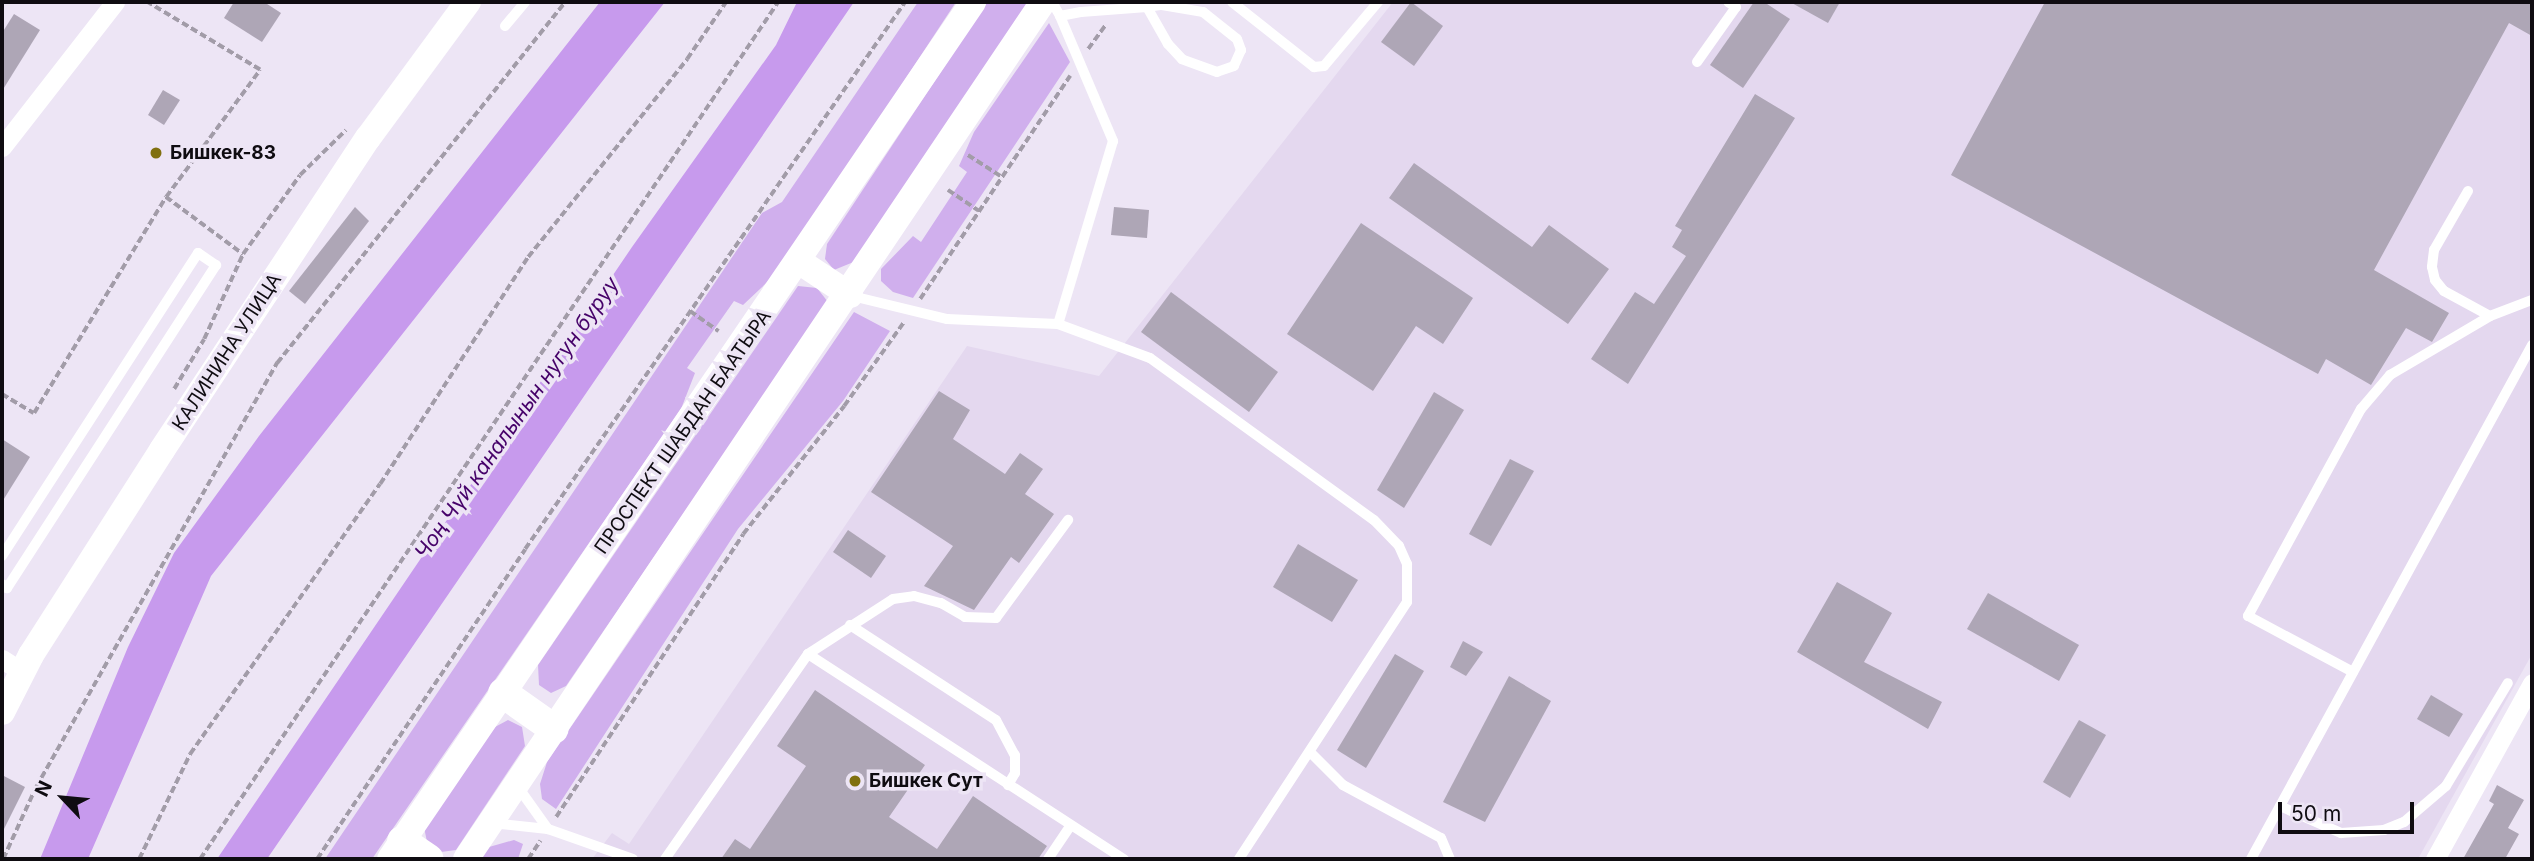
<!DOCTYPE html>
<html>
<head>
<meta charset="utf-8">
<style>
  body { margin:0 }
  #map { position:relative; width:2534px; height:861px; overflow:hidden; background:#ede5f5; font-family:Inter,sans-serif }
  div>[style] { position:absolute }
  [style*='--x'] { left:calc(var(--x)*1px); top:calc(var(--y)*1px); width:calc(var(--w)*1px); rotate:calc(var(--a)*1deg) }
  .built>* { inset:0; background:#e4d8ef }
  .green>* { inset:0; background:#d0afed }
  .water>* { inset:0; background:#c79aed }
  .building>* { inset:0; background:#aea6b6 }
  .path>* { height:3.5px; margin-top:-1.75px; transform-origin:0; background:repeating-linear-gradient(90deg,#a29ca8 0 7px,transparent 0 10.5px) }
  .service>* { height:10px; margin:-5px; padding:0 5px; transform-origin:5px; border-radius:5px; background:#fff }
  .minor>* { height:19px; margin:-9.5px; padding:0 9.5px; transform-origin:9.5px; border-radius:9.5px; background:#fff }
  .secondary>* { height:26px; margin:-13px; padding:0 13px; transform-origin:13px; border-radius:13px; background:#fff }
  .primary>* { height:30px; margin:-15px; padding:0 15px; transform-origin:15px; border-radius:15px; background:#fff }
  .dots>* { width:19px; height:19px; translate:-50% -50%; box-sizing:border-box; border:4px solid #ede5f5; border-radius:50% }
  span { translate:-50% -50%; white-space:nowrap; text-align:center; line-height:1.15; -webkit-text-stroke:7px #ede5f5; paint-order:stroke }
  .poi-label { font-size:19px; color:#0f0c11; font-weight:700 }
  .left { translate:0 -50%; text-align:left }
  .street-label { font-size:19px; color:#0f0c11 }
  .water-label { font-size:21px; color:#460269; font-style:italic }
  .frame { position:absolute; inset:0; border:4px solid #0f0c11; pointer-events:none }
  .north { position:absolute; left:28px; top:763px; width:70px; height:70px; -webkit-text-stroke:5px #ede5f5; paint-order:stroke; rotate:296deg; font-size:19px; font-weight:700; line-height:28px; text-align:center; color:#0f0c11 }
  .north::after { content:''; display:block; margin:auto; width:24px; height:32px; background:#0f0c11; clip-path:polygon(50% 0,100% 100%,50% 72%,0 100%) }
  .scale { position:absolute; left:2278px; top:802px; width:136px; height:32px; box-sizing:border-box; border:4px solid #0f0c11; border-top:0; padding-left:9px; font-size:21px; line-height:24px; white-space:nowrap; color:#0f0c11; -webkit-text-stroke:5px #ede5f5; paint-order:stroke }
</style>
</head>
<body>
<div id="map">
  <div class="built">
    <div style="clip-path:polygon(1393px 2px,2532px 2px,2532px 654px,2418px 859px,592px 859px,612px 833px,629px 844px,967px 346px,1099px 376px)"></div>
  </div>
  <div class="green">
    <div style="clip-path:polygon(918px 2px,956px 2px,779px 271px,743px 305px,734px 301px,687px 368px,695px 373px,681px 409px,372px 859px,325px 859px,762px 213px,782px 202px)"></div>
    <div style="clip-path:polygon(987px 2px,1028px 2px,856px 261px,834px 270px,825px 259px,827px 244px)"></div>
    <div style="clip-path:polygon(1049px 23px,1070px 62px,913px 298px,893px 292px,881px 281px,881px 269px,913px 236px,921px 242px,967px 172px,959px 166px,974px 132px)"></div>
    <div style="clip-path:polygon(798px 286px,817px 288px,828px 302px,566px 686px,551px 693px,539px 685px,538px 665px)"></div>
    <div style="clip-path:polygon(854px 312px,890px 331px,843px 401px,738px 529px,556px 809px,542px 799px,540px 784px,547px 762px)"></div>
    <div style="clip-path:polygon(508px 720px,522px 727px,525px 746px,456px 850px,441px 852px,427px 842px,424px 827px,495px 727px)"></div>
    <div style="clip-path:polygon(514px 840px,523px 844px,518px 859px,480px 859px,489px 847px)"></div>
  </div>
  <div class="water">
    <div style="clip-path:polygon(600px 2px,665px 2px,211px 576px,88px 859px,40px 859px,128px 647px,174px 553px,259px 436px)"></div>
    <div style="clip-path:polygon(797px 2px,854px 2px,267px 859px,217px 859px,632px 247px,776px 45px)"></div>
  </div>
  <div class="building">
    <div style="clip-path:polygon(234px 2px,264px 2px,281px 13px,262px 42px,224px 18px)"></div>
    <div style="clip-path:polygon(1411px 2px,1443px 26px,1414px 66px,1381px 42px)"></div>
    <div style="clip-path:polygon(1754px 2px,1764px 2px,1790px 19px,1743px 88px,1710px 65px)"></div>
    <div style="clip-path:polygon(1790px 2px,1840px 2px,1828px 23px)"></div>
    <div style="clip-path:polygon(2045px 2px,2532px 2px,2532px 36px,2509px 23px,2374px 270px,2449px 313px,2432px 342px,2406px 328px,2371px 385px,2326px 359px,2318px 374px,1951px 175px)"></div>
    <div style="clip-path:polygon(14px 14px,40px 30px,2px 91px,2px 33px)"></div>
    <div style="clip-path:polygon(163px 90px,180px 100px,164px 125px,148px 115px)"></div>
    <div style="clip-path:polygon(1755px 94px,1795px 118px,1628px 384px,1591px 359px,1635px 292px,1654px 304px,1686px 256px,1672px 247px,1682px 230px,1675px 226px)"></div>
    <div style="clip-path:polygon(1414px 163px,1532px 247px,1549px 225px,1609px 269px,1568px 324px,1389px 198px)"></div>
    <div style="clip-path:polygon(355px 207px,369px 221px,305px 304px,289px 291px)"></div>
    <div style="clip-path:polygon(1114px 207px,1149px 210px,1147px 238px,1111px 235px)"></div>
    <div style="clip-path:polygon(1361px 223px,1473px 298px,1443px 344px,1416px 326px,1373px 391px,1287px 334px)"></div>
    <div style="clip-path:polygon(1171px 292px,1278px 372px,1249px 412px,1141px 332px)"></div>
    <div style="clip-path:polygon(939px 391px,970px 410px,953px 439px,1005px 474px,1020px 453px,1043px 469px,1025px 494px,1054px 514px,1019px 563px,1011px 557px,974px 610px,924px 586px,953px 546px,871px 492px)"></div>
    <div style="clip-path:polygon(1434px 392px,1464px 410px,1404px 508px,1377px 490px)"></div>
    <div style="clip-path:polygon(2px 439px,30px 457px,2px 502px)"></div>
    <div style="clip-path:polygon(1510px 459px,1534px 471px,1491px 546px,1469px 534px)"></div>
    <div style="clip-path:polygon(848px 530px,886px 556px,871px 578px,833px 552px)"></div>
    <div style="clip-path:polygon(1298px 544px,1358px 580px,1332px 622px,1273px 587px)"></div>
    <div style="clip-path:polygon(1837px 582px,1892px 613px,1864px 662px,1942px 702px,1928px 729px,1797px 652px)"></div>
    <div style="clip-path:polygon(1988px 593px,2079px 645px,2059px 681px,1967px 629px)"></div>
    <div style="clip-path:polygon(1463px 641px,1483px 652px,1466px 676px,1450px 667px)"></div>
    <div style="clip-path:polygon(1395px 654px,1424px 671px,1366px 768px,1337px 750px)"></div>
    <div style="clip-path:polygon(1509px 676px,1551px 701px,1485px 822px,1443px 802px)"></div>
    <div style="clip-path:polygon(815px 690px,925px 765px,889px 817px,937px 849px,973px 796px,1047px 846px,1038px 859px,721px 859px,735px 839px,750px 849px,806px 766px,777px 746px)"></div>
    <div style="clip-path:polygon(2431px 695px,2463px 714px,2449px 737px,2417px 719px)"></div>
    <div style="clip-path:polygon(2079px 720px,2106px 735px,2070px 798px,2043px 782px)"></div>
    <div style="clip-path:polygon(2px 775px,25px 787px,2px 833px)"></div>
    <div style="clip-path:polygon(2497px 785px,2524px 800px,2508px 828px,2519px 834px,2505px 859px,2463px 859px,2494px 804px,2489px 801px)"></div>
  </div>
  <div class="path">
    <div style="--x:1088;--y:49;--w:31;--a:-54"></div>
    <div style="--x:968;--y:155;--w:40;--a:32.9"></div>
    <div style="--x:948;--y:190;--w:37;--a:34"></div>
    <div style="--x:166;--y:197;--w:96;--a:36.5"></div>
    <div style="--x:243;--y:254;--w:97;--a:-54.2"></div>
    <div style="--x:300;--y:175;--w:64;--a:-44.4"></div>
    <div style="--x:920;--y:299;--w:269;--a:-56.1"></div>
    <div style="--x:690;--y:311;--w:35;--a:35"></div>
    <div style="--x:174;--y:389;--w:58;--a:-59"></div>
    <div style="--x:204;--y:339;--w:94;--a:-65.4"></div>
    <div style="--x:2;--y:394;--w:37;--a:31"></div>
    <div style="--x:34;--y:413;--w:253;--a:-58.6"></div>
    <div style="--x:166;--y:197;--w:158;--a:-53.5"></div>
    <div style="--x:260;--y:70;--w:132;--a:-149"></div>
    <div style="--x:556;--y:817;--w:339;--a:-56.5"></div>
    <div style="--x:743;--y:534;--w:163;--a:-51.7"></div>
    <div style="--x:844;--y:406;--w:103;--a:-54.5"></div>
    <div style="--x:3;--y:859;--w:79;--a:-65.4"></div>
    <div style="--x:36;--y:787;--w:488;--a:-60.4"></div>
    <div style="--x:277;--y:363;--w:462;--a:-51.4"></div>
    <div style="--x:139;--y:859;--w:117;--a:-64.1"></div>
    <div style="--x:190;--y:754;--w:330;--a:-54.9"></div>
    <div style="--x:380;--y:484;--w:271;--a:-56.9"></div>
    <div style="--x:528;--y:257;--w:254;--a:-51.2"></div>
    <div style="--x:687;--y:59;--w:69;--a:-55.6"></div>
    <div style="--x:200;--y:859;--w:1034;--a:-56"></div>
    <div style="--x:317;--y:859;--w:373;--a:-56.1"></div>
    <div style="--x:525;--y:549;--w:666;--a:-55.21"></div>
    <div style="--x:528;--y:859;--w:22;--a:-56"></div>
  </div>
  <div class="service">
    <div style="--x:1052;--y:2;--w:16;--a:60"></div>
    <div style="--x:1060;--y:16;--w:21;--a:-11"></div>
    <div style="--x:1081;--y:12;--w:66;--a:-4.3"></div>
    <div style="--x:1147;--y:7;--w:15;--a:-8"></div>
    <div style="--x:1162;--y:5;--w:42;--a:9.7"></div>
    <div style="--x:1203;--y:12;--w:43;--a:38.5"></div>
    <div style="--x:1237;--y:39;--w:12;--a:70"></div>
    <div style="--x:1241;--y:50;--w:17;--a:114"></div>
    <div style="--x:1234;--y:66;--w:18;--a:161"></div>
    <div style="--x:1217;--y:72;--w:37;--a:-160"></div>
    <div style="--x:1182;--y:59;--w:21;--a:-133"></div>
    <div style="--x:1168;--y:44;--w:43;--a:-119.6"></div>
    <div style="--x:1147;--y:7;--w:5;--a:-112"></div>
    <div style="--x:1232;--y:2;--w:105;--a:38.4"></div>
    <div style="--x:1314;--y:67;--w:10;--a:-6"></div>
    <div style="--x:1324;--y:66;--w:84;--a:-49.8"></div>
    <div style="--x:1060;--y:16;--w:136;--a:67"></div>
    <div style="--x:1113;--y:141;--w:191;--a:106.7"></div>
    <div style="--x:1058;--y:324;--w:98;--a:20.3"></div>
    <div style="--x:1150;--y:358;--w:276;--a:35.9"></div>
    <div style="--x:1374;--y:520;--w:36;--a:46"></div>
    <div style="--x:1399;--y:546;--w:20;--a:66"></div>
    <div style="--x:1407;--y:564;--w:38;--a:90"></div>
    <div style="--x:1407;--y:602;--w:307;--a:123.2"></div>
    <div style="--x:505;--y:26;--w:31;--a:-50"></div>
    <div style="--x:1697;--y:62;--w:67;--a:-54.7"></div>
    <div style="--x:1736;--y:7;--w:9;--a:-148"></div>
    <div style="--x:2468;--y:191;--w:68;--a:120"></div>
    <div style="--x:2434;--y:250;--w:17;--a:97"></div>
    <div style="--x:2432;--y:267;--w:13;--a:77"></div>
    <div style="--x:2435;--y:280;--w:14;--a:51"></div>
    <div style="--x:2444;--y:291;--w:52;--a:28.5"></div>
    <div style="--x:852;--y:296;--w:98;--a:13.6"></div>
    <div style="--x:947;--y:319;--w:111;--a:2.6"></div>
    <div style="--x:2;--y:556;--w:361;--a:-57.1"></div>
    <div style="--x:198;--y:253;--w:22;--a:34"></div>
    <div style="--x:216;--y:265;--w:385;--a:122.9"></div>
    <div style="--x:7;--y:588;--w:6;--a:-141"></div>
    <div style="--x:850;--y:625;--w:174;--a:33.1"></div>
    <div style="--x:996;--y:720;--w:40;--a:62"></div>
    <div style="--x:1015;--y:755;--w:18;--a:90"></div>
    <div style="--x:1015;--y:773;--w:14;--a:120"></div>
    <div style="--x:808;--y:654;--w:377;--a:33"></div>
    <div style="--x:2353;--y:672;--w:119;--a:-151.9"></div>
    <div style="--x:2248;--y:616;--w:236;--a:-61.4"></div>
    <div style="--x:2361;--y:409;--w:45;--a:-49.5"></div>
    <div style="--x:2390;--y:375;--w:116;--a:-30.5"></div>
    <div style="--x:2490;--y:316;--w:45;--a:-20.9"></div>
    <div style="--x:1310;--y:752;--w:47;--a:45"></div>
    <div style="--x:1343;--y:785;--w:111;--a:28.4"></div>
    <div style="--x:1441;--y:838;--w:23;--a:67"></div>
    <div style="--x:518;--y:787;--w:52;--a:54.5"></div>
    <div style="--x:2280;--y:806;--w:67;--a:23.9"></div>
    <div style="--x:2341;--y:833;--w:43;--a:-4"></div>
    <div style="--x:2384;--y:830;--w:22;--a:-22"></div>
    <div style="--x:2404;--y:822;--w:55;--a:-40.6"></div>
    <div style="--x:2446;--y:786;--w:120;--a:-59"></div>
    <div style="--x:492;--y:823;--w:56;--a:6.1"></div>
    <div style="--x:548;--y:829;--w:90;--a:19.4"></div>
    <div style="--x:665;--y:859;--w:250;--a:-55.1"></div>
    <div style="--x:808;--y:654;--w:101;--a:-32.9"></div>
    <div style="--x:893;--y:599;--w:21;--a:-8"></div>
    <div style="--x:914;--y:596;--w:28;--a:15"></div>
    <div style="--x:941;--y:603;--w:28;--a:30"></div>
    <div style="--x:965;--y:617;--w:31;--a:2"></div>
    <div style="--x:996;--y:618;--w:122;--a:-53.7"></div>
    <div style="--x:1048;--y:859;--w:40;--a:-56"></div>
    <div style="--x:2251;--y:859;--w:586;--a:-61.33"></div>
  </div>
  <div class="minor">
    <div style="--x:2;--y:147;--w:184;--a:-52.1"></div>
    <div style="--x:2;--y:659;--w:24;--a:33"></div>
    <div style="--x:2435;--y:859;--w:201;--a:-61.1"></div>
  </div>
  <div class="secondary">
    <div style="--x:800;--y:262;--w:60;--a:33.4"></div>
    <div style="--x:2;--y:712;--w:64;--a:-63"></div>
    <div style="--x:31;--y:655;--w:243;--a:-57.4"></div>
    <div style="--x:162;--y:450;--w:374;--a:-56.6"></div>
    <div style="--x:368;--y:138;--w:169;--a:-53.7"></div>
    <div style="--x:390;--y:859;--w:1037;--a:-55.77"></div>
    <div style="--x:466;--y:859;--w:1033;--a:-56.05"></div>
  </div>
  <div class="primary">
    <div style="--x:503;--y:693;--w:62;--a:35.2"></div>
    <div style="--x:402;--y:841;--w:32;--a:34"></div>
  </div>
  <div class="dots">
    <div style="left:156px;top:153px;background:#80700f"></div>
    <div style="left:855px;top:781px;background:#80700f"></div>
  </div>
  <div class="poi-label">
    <span class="left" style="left:170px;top:153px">Бишкек-83</span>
    <span class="left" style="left:869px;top:781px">Бишкек Сут</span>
  </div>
  <div class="street-label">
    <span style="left:227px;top:352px;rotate:-57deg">КАЛИНИНА УЛИЦА</span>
    <span style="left:683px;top:432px;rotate:-55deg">ПРОСПЕКТ ШАБДАН БААТЫРА</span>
  </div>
  <div class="water-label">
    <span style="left:517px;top:418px;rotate:-55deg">Чоң Чүй каналынын нугун буруу</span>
  </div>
  <div class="frame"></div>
  <div class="north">N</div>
  <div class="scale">50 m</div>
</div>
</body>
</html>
